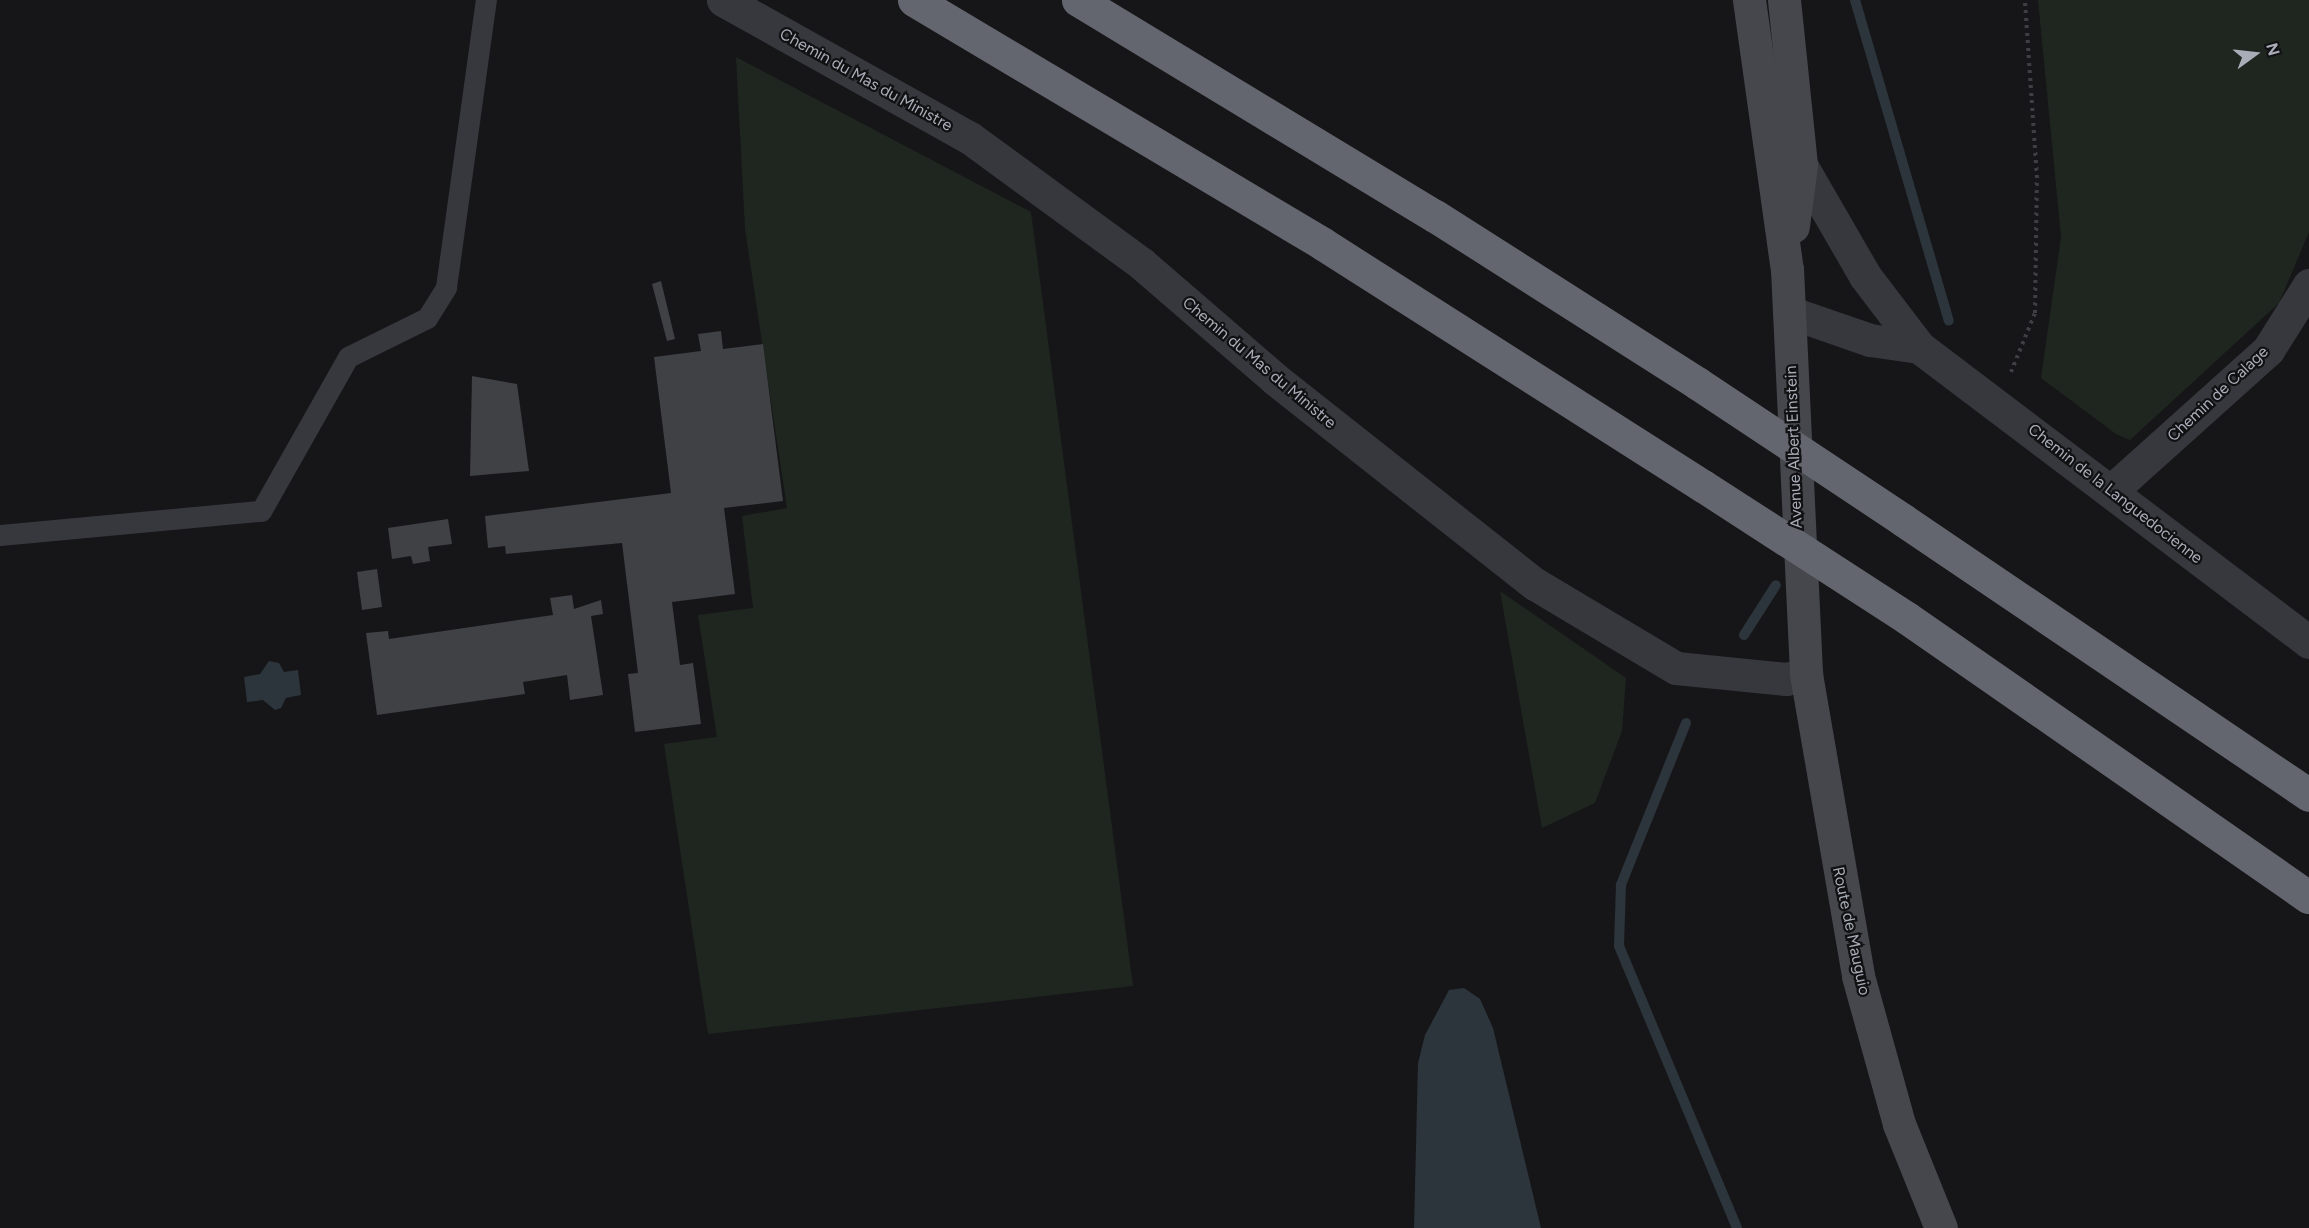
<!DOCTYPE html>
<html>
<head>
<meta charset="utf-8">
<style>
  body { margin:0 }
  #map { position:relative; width:2309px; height:1228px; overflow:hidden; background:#161618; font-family:Figtree,sans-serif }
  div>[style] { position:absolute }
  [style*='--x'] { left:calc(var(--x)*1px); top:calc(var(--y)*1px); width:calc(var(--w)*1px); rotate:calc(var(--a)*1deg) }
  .green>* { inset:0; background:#1e261f }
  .water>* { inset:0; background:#2c353c }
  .stream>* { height:10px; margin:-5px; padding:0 5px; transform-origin:5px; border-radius:5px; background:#2c353c }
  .building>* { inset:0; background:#404145 }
  .path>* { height:4px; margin-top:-2px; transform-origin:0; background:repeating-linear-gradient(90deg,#3d3f44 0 3px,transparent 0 7.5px) }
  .lane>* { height:21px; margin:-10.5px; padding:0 10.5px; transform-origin:10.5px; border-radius:10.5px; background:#37383d }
  .street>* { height:33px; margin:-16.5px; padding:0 16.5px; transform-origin:16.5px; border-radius:16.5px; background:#37383d }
  .secondary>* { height:33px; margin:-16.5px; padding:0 16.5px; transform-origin:16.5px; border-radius:16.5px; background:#45474d }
  .highway>* { height:33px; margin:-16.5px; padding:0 16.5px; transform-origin:16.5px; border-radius:16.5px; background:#63666e }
  .highway-bridge>* { height:33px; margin:-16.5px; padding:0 16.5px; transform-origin:16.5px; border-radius:16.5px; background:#63666e }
  span { translate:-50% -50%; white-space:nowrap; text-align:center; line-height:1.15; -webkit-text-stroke:4.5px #111113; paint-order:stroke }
  .street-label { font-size:16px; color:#a8adb8 }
  .north { position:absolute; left:2225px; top:24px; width:60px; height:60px; -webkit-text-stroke:4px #111113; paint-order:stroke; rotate:75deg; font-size:16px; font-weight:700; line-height:24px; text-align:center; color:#a8adb8 }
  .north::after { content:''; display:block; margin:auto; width:21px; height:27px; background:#a8adb8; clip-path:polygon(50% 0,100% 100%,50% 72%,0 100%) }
</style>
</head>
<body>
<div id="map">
  <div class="green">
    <div style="clip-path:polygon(2038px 0,2309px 0,2309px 232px,2279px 303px,2130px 440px,2116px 434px,2041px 378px,2061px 237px)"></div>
    <div style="clip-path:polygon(736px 57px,1031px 212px,1133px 986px,708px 1034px,664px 744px,717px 737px,698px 615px,753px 608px,742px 516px,787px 508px,745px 229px)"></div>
    <div style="clip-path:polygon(1500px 591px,1626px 678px,1622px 731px,1595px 803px,1542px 828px)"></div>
  </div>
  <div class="water">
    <div style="clip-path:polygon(269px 661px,279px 663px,284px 672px,298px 670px,301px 695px,286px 698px,281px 708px,275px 710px,263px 700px,247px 702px,244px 677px,260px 674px)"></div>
    <div style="clip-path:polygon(1464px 988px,1480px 999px,1493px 1028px,1541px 1228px,1414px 1228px,1418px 1063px,1425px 1035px,1449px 990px)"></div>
  </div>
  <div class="stream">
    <div style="--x:1855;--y:0;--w:334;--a:73.7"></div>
    <div style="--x:1744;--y:635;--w:59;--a:-57.4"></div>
    <div style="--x:1686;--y:723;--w:175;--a:111.9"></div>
    <div style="--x:1621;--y:885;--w:61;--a:91.9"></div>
    <div style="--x:1619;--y:946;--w:306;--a:67.3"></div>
  </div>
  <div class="building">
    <div style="clip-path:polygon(661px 281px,675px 339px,667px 341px,652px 284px)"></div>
    <div style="clip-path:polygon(721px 331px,723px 349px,763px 344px,783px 501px,724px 508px,735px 594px,672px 602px,680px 665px,693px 663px,701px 724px,635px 732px,628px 674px,638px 673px,622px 543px,506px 554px,505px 546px,488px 548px,485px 516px,671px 493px,654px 357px,701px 351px,698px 334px)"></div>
    <div style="clip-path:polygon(472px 376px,517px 384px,529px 471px,470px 476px)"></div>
    <div style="clip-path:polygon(448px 519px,452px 544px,428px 547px,430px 561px,413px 564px,411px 556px,392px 559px,388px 528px)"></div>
    <div style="clip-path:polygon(377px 569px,382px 607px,362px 610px,357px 572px)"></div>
    <div style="clip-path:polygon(572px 595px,574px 609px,601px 600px,603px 614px,591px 616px,603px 695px,570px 700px,567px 675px,523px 682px,525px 694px,377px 715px,366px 633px,388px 631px,389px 639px,553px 615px,550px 598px)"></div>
  </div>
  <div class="path">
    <div style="--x:2011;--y:372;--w:64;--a:-67.9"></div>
    <div style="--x:2035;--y:313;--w:135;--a:-89.2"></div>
    <div style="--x:2037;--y:178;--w:178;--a:-93.9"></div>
  </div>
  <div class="lane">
    <div style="--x:0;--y:535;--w:262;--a:-5.3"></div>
    <div style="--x:261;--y:511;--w:177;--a:-60.5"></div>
    <div style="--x:348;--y:357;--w:88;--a:-26.3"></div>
    <div style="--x:427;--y:318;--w:36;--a:-58"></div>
    <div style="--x:446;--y:287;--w:290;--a:-82.1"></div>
  </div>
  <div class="street">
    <div style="--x:723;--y:0;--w:283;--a:29.2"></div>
    <div style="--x:970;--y:138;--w:213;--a:36.2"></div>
    <div style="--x:1142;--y:264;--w:176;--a:40.8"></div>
    <div style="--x:1275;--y:379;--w:331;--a:38.3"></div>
    <div style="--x:1535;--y:584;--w:164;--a:30.8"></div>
    <div style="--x:1676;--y:668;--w:111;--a:5.7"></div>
    <div style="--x:1786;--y:679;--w:21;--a:-14"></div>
    <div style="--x:1801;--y:165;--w:128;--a:60"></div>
    <div style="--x:1865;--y:276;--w:89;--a:52.7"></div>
    <div style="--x:1919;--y:347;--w:489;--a:37.1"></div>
    <div style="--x:1789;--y:312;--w:86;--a:19.1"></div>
    <div style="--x:1870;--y:340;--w:49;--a:8.1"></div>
    <div style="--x:2111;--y:491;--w:211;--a:-41.9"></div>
    <div style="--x:2268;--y:350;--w:77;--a:-57.8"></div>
  </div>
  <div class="secondary">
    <div style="--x:1749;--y:0;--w:272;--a:82"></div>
    <div style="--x:1787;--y:269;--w:405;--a:87.3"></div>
    <div style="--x:1806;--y:674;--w:306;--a:80.2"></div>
    <div style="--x:1858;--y:976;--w:154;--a:74.5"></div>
    <div style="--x:1899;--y:1124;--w:112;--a:68"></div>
    <div style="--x:1784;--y:0;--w:166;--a:84.1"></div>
    <div style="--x:1801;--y:165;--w:62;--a:97.5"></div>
  </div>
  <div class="highway">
    <div style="--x:914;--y:0;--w:476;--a:30.8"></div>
    <div style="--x:1323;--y:244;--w:451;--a:32.5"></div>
    <div style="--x:1078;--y:0;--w:417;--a:31.2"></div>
    <div style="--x:1435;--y:216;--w:311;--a:32.5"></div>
    <div style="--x:1903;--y:520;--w:490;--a:34.1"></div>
    <div style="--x:1907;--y:618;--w:489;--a:34.8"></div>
  </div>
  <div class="highway-bridge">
    <div style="--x:1697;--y:383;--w:247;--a:33.6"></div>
    <div style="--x:1703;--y:486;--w:243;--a:32.9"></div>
  </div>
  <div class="street-label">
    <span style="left:866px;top:80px;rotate:29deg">Chemin du Mas du Ministre</span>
    <span style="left:1259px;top:363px;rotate:40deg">Chemin du Mas du Ministre</span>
    <span style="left:2218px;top:394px;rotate:-43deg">Chemin de Calage</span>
    <span style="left:1794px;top:447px;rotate:-92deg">Avenue Albert Einstein</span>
    <span style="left:2115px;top:494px;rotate:38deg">Chemin de la Languedocienne</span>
    <span style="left:1851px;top:931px;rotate:78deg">Route de Mauguio</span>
  </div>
  <div class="north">N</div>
</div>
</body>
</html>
